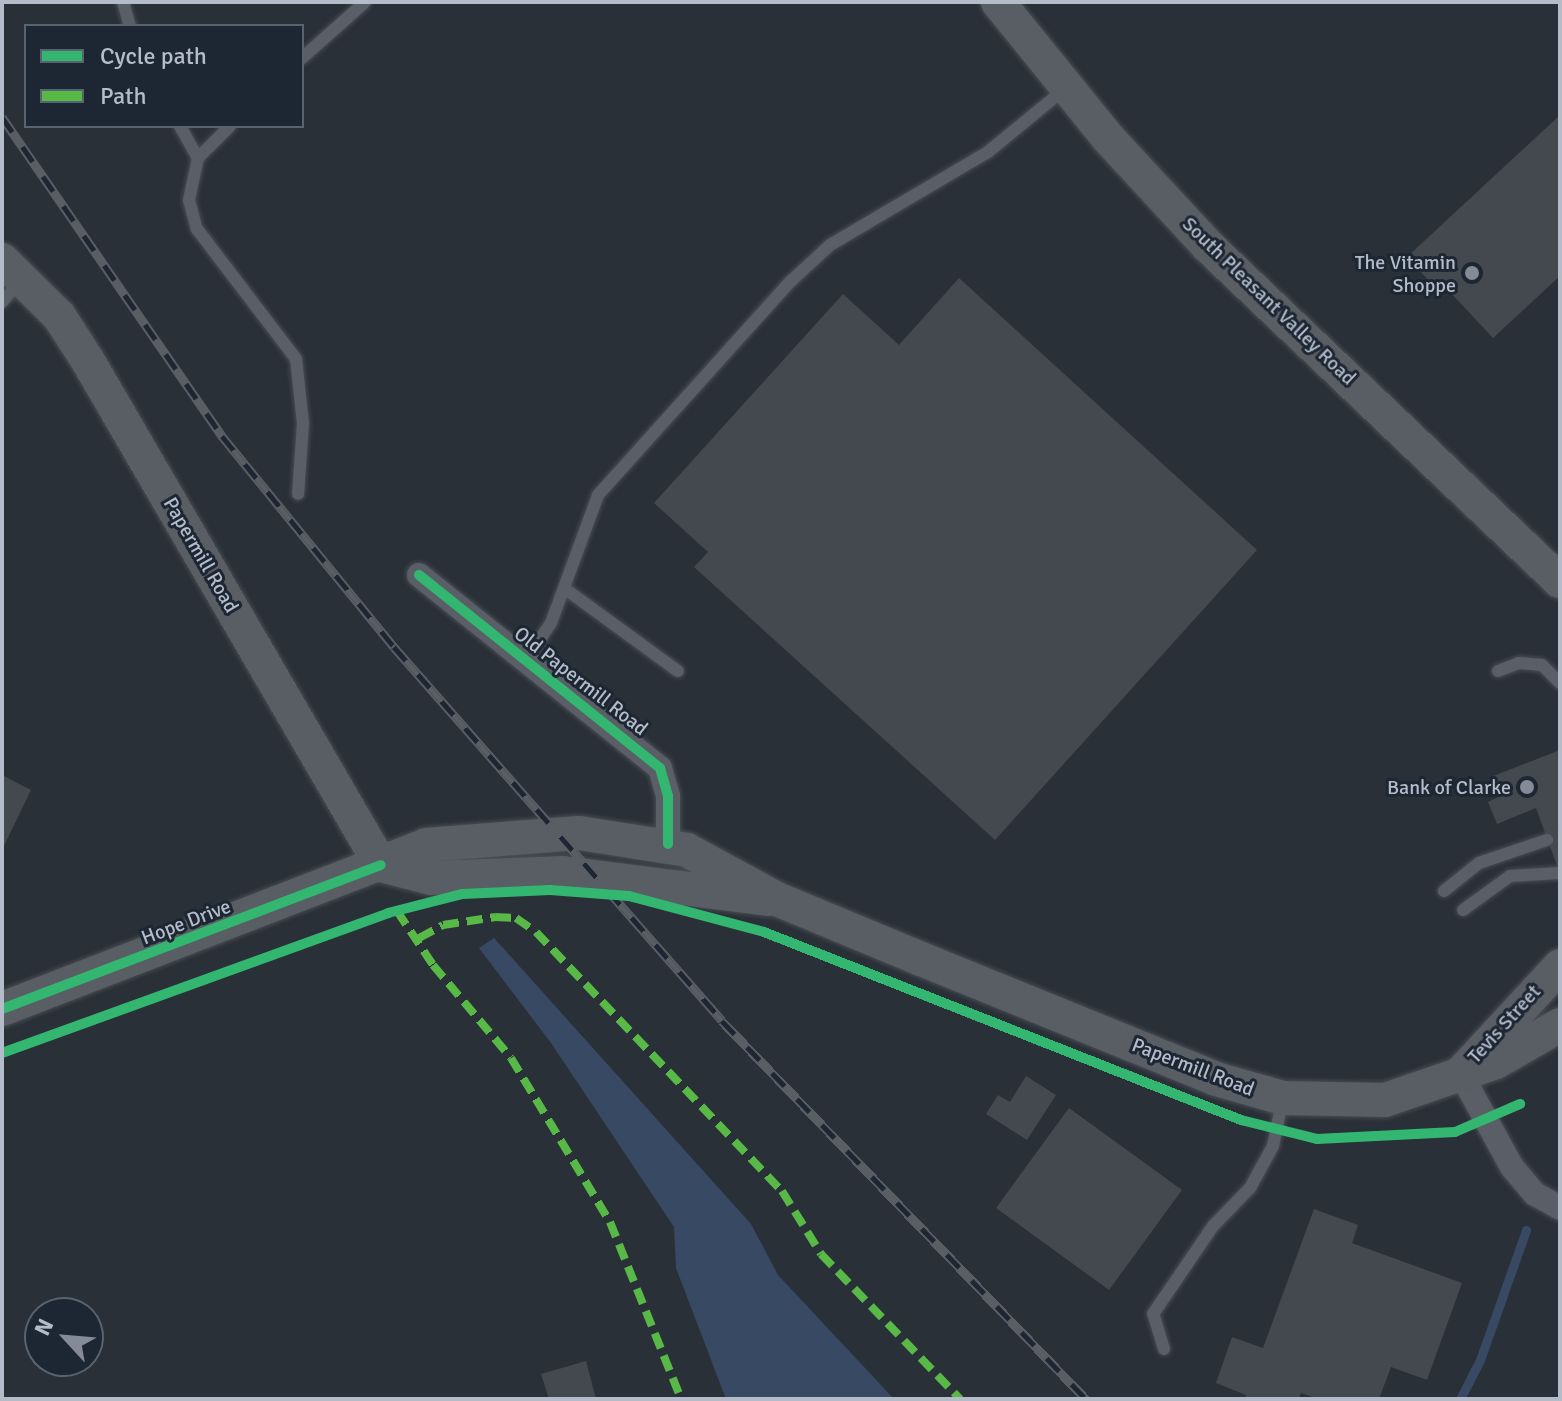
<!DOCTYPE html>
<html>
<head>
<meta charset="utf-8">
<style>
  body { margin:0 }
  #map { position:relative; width:1562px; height:1401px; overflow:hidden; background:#2a3038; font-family:Signika,sans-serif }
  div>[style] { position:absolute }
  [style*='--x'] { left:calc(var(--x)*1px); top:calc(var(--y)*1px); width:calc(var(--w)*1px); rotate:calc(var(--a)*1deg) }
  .water>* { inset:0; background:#384963 }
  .stream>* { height:9px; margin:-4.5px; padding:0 4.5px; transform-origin:4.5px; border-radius:4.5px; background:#384963 }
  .building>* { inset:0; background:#444950 }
  .roads { filter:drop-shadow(0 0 2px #484c53) drop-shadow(0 0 2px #484c53) }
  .lane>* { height:12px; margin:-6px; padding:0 6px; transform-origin:6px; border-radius:6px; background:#5a5e66 }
  .street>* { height:24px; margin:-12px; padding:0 12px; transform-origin:12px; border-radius:12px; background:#5a5e66 }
  .secondary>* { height:34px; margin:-17px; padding:0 17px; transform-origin:17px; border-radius:17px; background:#595d64 }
  .rail>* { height:9px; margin-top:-4.5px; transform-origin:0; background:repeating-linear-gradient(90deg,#1d2633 0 18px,#595d64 0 36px); box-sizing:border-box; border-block:2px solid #595d64 }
  .quiet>* { height:8px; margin-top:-4px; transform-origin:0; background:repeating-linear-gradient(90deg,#58b947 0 16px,transparent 0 24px) }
  .cycleway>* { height:10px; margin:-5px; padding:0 5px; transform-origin:5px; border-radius:5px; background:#33b770 }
  .dots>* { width:22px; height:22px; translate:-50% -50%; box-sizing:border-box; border:4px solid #1d2633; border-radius:50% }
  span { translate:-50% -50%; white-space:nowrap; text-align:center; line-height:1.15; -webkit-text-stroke:6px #1d2633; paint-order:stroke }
  .poi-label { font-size:20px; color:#b4bcc9 }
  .right { translate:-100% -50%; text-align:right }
  .street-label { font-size:20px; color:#b4bcc9 }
  .frame { position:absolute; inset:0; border:4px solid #b4bcc9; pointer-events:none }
  .legend { position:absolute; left:24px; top:24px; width:280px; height:104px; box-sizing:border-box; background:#1d2633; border:2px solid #59626f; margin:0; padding:10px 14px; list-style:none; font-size:24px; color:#b4bcc9 }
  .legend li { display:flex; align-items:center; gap:16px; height:40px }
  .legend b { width:40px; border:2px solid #59626f }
  .north { position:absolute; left:24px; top:1297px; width:80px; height:80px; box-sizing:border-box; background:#1d2633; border:2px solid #59626f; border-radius:50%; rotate:296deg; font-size:22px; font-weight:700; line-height:32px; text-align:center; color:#b4bcc9 }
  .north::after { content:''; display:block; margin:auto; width:28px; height:36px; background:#848b96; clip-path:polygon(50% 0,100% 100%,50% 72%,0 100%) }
</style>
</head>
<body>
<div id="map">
  <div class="water">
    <div style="clip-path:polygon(494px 938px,751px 1224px,778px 1275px,894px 1399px,726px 1399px,676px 1268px,674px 1227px,551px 1043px,479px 948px)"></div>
  </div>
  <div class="stream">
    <div style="--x:1460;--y:1399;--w:44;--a:-62.9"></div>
    <div style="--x:1480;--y:1360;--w:138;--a:-70.5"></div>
  </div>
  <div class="building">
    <div style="clip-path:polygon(1560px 115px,1560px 276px,1493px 338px,1448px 290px,1442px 295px,1407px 257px)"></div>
    <div style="clip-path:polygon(959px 278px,1257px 550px,995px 840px,694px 567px,708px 552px,654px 503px,843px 294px,899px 345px)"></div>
    <div style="clip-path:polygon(1560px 750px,1560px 874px,1536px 808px,1497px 824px,1488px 802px,1498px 797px,1491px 777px)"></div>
    <div style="clip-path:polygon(2px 775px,31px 790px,2px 850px)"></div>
    <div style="clip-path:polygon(1026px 1076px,1056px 1095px,1027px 1140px,986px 1114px,998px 1095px,1010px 1102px)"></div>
    <div style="clip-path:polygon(1069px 1108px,1182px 1190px,1109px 1290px,996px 1208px)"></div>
    <div style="clip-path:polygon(1314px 1209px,1358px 1225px,1352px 1243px,1462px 1283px,1427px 1380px,1391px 1367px,1379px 1399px,1318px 1399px,1301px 1393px,1299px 1399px,1245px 1399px,1246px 1395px,1216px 1383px,1232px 1337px,1263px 1348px)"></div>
    <div style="clip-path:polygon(586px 1361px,596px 1399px,549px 1399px,541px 1374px)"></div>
  </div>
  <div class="roads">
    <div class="lane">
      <div style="--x:123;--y:2;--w:25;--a:74"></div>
      <div style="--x:302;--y:58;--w:84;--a:-41.6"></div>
      <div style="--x:180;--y:126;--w:37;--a:61"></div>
      <div style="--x:230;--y:126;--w:45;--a:135"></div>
      <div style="--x:198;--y:158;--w:43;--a:102.1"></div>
      <div style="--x:189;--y:200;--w:30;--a:75"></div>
      <div style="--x:197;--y:229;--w:163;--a:52.7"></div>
      <div style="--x:296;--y:359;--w:64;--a:83.8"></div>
      <div style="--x:303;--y:423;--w:71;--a:94"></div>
      <div style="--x:2;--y:302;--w:29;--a:-49"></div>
      <div style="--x:564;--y:588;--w:141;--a:36.1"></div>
      <div style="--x:526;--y:660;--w:45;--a:-56"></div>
      <div style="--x:551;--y:623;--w:136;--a:-69.8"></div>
      <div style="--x:598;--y:495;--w:288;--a:-48"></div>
      <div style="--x:791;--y:281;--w:53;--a:-42.7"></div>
      <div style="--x:830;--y:245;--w:183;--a:-30.5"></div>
      <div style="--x:988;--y:152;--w:101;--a:-39.4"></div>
      <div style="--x:1498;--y:671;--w:22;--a:-21"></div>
      <div style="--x:1519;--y:663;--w:23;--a:5"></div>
      <div style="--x:1542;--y:665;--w:25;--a:45"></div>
      <div style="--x:1444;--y:891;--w:45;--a:-38.7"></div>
      <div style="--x:1479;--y:863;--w:72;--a:-18.7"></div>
      <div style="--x:1463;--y:910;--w:58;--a:-35.9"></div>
      <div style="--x:1510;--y:876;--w:50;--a:-3.4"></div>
      <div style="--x:1164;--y:1349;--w:37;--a:-107"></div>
      <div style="--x:1153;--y:1314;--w:107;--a:-55.7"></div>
      <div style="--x:1213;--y:1226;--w:53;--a:-45.8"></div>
      <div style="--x:1250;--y:1188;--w:48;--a:-61.3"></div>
      <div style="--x:1273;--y:1146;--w:45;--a:-78.4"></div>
    </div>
    <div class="street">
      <div style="--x:419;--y:575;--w:309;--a:38.7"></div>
      <div style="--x:660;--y:768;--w:29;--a:74"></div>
      <div style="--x:668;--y:796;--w:48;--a:90"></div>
      <div style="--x:1461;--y:1074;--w:106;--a:61.3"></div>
      <div style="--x:1512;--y:1167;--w:35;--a:50"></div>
      <div style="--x:1535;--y:1194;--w:29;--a:29"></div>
    </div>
    <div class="secondary">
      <div style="--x:998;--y:2;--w:176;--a:51"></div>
      <div style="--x:1109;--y:139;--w:146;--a:47.2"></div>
      <div style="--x:1208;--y:246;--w:486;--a:43.6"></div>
      <div style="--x:2;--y:260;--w:80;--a:44.5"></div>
      <div style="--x:59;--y:316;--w:54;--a:57.2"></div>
      <div style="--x:88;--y:361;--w:583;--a:59.83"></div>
      <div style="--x:381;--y:865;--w:52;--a:14.6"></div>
      <div style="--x:431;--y:878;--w:132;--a:-2.2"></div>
      <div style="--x:563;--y:873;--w:207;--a:7.2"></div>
      <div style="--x:2;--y:1009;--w:455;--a:-21.1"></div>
      <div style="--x:426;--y:845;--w:153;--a:-4.5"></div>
      <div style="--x:579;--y:833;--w:109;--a:8.9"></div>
      <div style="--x:687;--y:850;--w:102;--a:28.6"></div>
      <div style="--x:777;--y:899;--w:156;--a:22.6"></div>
      <div style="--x:921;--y:959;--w:318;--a:22.1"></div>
      <div style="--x:1216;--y:1079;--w:70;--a:15.8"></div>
      <div style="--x:1283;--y:1098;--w:102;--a:1.1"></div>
      <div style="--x:1385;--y:1100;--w:117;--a:-18.9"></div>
      <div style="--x:1496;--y:1062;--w:74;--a:-30"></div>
      <div style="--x:1461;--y:1073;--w:146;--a:-47.2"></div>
    </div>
  </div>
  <div class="rail">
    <div style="--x:2;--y:117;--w:388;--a:55.4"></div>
    <div style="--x:222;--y:436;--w:272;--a:50.8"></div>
    <div style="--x:394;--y:647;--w:497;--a:48.7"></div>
    <div style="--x:722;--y:1021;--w:525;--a:46.08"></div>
  </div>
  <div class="quiet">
    <div style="--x:397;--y:911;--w:65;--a:56.3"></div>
    <div style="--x:433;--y:965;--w:121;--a:50"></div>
    <div style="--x:511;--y:1058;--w:192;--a:58.9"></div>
    <div style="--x:610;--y:1222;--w:191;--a:68.1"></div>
    <div style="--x:419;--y:938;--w:27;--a:-28"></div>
    <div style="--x:443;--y:925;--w:53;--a:-8.7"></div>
    <div style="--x:495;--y:917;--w:21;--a:3"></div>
    <div style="--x:516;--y:918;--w:24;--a:35"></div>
    <div style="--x:536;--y:932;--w:357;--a:46.5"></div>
    <div style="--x:782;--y:1191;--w:74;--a:58.2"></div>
    <div style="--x:821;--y:1254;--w:201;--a:46.2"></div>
  </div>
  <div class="cycleway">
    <div style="--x:419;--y:575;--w:309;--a:38.7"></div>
    <div style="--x:660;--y:768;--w:29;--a:74"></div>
    <div style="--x:668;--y:796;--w:48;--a:90"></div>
    <div style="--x:2;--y:1009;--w:405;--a:-20.8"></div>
    <div style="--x:2;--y:1053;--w:411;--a:-19.9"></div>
    <div style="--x:388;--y:913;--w:76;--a:-14.4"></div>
    <div style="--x:462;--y:894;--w:88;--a:-2.6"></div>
    <div style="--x:550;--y:890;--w:79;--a:4.3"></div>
    <div style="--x:629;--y:896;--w:140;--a:14.9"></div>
    <div style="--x:764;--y:932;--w:513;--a:21.51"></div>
    <div style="--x:1241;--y:1120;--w:78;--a:14"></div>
    <div style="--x:1317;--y:1139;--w:138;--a:-2.9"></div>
    <div style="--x:1455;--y:1132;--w:71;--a:-23.3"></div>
  </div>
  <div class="dots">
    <div style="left:1472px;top:273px;background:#848b96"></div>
    <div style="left:1527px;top:787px;background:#848b96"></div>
  </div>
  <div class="poi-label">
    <span class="right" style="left:1456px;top:274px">The Vitamin<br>Shoppe</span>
    <span class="right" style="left:1511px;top:787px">Bank of Clarke</span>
  </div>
  <div class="street-label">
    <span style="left:1269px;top:301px;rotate:44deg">South Pleasant Valley Road</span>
    <span style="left:201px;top:555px;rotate:60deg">Papermill Road</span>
    <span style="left:581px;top:681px;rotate:38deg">Old Papermill Road</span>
    <span style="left:186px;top:922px;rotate:-21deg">Hope Drive</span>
    <span style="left:1504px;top:1024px;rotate:-48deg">Tevis Street</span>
    <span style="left:1193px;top:1067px;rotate:21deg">Papermill Road</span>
  </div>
  <div class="frame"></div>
  <ul class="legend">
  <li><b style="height:10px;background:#33b770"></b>Cycle path</li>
  <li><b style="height:10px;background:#58b947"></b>Path</li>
  </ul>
  <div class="north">N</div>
</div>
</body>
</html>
